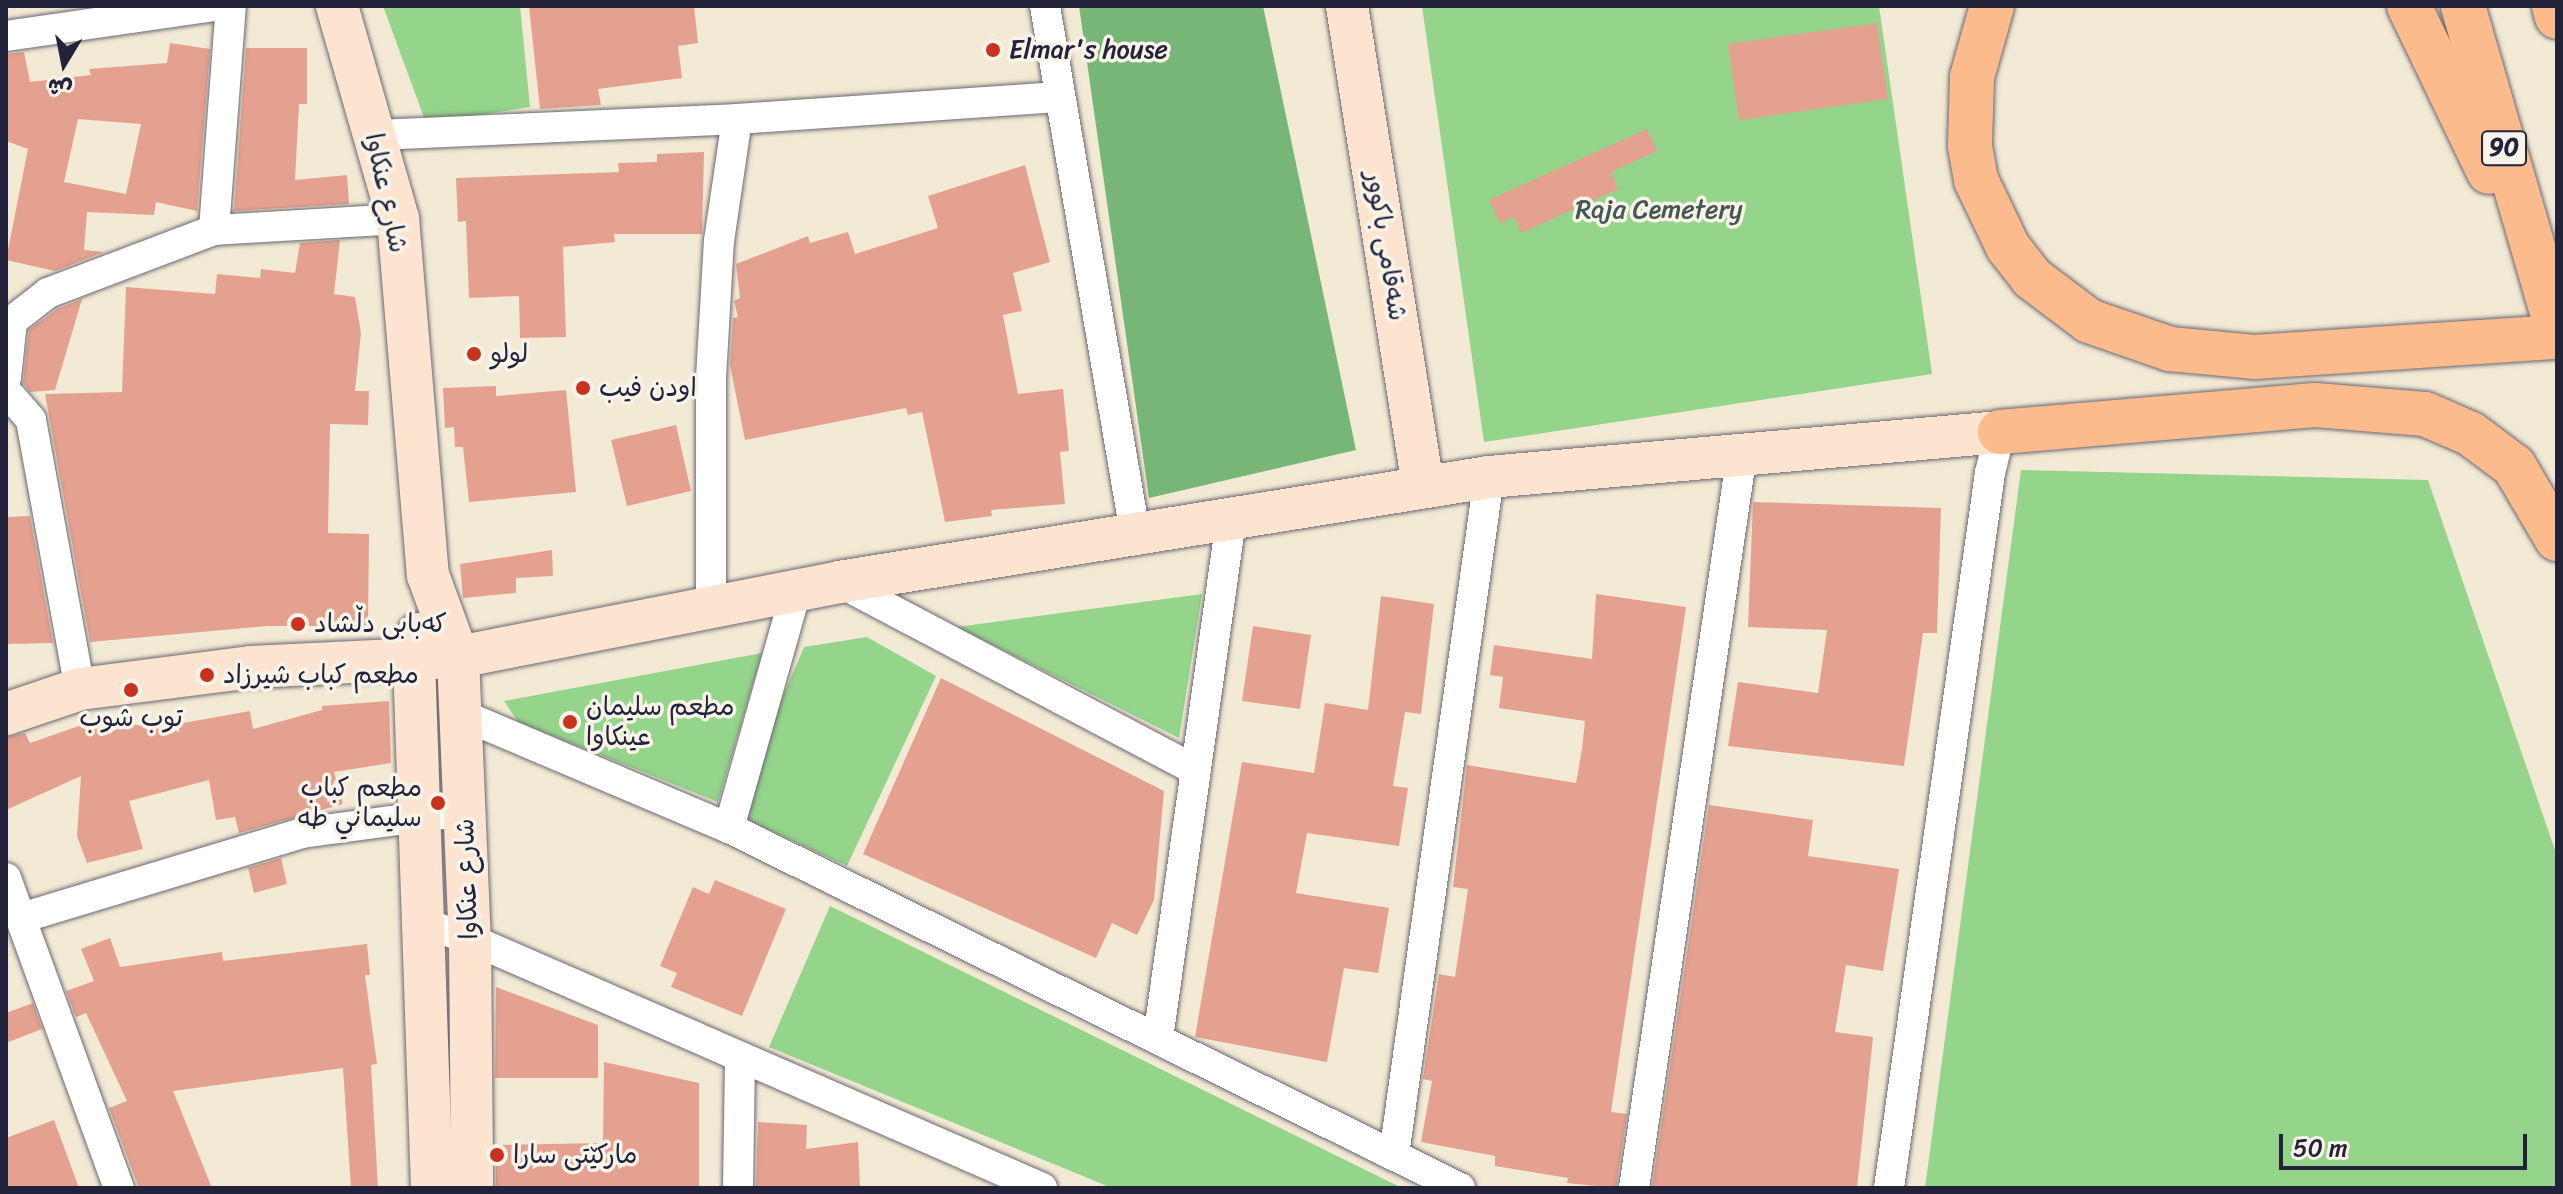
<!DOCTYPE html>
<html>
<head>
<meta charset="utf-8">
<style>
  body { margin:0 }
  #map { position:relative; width:2563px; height:1194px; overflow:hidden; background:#f3ead5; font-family:Sriracha,"Playpen Sans Arabic",sans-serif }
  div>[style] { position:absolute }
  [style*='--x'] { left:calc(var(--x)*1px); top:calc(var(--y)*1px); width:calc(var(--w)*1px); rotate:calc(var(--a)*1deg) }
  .green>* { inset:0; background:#94d48b }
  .forest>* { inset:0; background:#77b677 }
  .building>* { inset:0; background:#e5a190 }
  .roads { filter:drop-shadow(0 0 2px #6b6871) drop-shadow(0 0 2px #6b6871) }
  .street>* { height:30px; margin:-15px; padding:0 15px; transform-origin:15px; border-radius:15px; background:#fff }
  .secondary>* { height:42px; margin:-21px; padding:0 21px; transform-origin:21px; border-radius:21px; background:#fde4d1 }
  .highway>* { height:44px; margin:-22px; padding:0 22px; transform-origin:22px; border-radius:22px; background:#fbbb8c }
  .dots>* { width:22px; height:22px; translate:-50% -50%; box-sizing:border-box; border:4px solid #f7f3e8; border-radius:50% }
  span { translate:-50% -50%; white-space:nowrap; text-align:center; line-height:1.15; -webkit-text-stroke:7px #f7f3e8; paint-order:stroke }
  .shield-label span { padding:2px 6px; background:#f7f3e8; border:2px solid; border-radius:6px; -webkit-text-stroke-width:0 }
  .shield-label { font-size:24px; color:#22223b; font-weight:700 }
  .poi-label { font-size:26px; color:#22223b }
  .left { translate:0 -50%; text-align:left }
  .right { translate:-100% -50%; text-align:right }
  .street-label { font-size:26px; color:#22223b }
  .park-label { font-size:26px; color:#445753 }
  .frame { position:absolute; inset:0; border:8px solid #22223b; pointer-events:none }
  .north { position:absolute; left:24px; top:24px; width:80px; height:80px; -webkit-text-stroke:6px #f7f3e8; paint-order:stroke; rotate:190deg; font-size:22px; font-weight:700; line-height:32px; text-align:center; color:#22223b }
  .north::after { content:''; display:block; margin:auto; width:28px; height:36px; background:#22223b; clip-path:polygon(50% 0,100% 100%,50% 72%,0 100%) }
  .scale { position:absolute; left:2279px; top:1134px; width:248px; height:36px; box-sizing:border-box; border:4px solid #22223b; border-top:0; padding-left:10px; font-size:24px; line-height:28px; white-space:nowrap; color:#22223b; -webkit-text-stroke:6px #f7f3e8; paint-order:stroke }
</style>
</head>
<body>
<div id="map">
  <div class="green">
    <div style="clip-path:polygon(383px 6px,520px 6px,530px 107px,426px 123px)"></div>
    <div style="clip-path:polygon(1422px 6px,1879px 6px,1932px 374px,1484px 442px)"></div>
    <div style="clip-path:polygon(2021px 470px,2428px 480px,2557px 856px,2557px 1188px,1925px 1188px)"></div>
    <div style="clip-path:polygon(1202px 594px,1179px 738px,957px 627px)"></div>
    <div style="clip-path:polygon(867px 637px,936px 676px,847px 866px,733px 813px,804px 647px)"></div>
    <div style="clip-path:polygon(762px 653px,718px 802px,518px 722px,504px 701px)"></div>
    <div style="clip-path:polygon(830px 906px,1402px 1188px,1112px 1188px,769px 1047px)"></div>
  </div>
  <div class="forest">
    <div style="clip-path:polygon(1079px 6px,1263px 6px,1356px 450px,1149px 498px)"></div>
  </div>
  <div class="building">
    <div style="clip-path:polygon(529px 6px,694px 6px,698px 43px,678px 46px,682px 78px,598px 89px,601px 105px,540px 109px)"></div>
    <div style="clip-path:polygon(1877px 23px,1888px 99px,1739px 120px,1728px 44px)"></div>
    <div style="clip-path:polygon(evenodd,170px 43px,210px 49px,197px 211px,156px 202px,154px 215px,87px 212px,84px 250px,104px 252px,55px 271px,6px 260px,28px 149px,6px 141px,6px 54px,24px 52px,30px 82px,91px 75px,89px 69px,167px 63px,170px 43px,78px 119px,141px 124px,126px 194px,64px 182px,78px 119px)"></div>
    <div style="clip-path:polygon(246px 48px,307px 48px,307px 104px,299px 104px,295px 180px,347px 175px,349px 204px,234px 211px)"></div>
    <div style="clip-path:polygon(1647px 129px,1657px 151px,1611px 172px,1618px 189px,1521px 233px,1514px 217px,1500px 223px,1489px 200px)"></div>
    <div style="clip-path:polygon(704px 152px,702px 234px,614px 234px,615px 242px,563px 247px,566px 337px,520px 338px,519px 296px,469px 298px,466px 221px,458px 222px,456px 178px,619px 172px,618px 163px,657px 162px,657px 154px)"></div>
    <div style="clip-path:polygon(1025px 165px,1050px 262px,1013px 273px,1022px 311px,1003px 315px,1018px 394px,1063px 389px,1069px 451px,1060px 452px,1065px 504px,991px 510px,992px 516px,945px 522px,922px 412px,908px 415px,906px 408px,745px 440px,730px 365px,733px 318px,738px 317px,734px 301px,740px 298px,736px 264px,808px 236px,810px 243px,848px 232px,855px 254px,938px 228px,928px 196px)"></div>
    <div style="clip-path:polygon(340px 240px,334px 294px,355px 297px,361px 333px,355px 391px,369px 391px,368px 425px,330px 424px,328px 533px,369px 534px,368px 626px,267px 626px,90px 642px,45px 394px,122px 392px,126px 287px,215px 294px,217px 274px,260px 278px,261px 269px,295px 273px,300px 243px)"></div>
    <div style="clip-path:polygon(82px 299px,55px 390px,30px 392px,23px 383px,29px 330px,57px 309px)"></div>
    <div style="clip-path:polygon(496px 386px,496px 396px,566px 390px,576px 492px,469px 502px,463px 447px,455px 447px,454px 427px,445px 428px,443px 388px)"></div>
    <div style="clip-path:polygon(676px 425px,691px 491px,627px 506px,611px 440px)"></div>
    <div style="clip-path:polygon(1753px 502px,1941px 508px,1937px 633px,1923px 633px,1904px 766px,1728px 746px,1738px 682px,1818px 693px,1827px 630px,1748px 627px)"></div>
    <div style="clip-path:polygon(30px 516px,53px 643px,6px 644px,6px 517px)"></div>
    <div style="clip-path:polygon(552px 550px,553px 576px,516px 578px,516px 593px,463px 598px,460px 564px)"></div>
    <div style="clip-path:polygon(1596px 594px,1686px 607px,1611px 1112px,1627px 1114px,1616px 1188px,1567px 1183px,1568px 1178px,1495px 1166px,1495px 1156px,1421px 1142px,1432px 1081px,1423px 1079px,1439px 974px,1455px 977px,1468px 889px,1453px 887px,1467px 765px,1576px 783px,1582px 749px,1585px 721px,1499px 708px,1503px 677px,1490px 675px,1494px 645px,1592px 659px)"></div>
    <div style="clip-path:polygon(1381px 596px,1434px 604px,1421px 714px,1405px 712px,1393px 786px,1408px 788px,1399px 846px,1307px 833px,1296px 893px,1389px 908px,1378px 973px,1344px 968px,1327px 1062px,1195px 1037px,1242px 762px,1314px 773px,1325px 703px,1368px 710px)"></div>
    <div style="clip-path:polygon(1253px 626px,1311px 635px,1300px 709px,1242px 701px)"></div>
    <div style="clip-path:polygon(941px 678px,1164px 791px,1154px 900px,1137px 935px,1112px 923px,1096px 958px,863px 854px)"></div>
    <div style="clip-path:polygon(389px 701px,391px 763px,334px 772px,343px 804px,239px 833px,235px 817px,216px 820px,209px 780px,129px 801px,143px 849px,87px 863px,77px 836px,81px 776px,6px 810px,6px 737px,25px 733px,30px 743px,110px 715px,112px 723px,161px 727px,250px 711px,253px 729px,322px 710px,322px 706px)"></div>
    <div style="clip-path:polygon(1709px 805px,1813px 820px,1808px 856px,1899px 869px,1883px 971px,1846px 965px,1835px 1032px,1873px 1037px,1857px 1188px,1652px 1188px)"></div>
    <div style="clip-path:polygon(281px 858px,287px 884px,254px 893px,248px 868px)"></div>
    <div style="clip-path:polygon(715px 880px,786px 909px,742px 1016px,671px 987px,677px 973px,660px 966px,693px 887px,709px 894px)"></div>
    <div style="clip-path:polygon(110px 938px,120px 967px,222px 952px,223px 961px,367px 944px,370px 975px,365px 975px,377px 1064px,371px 1065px,378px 1188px,351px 1188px,343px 1068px,173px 1091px,212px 1188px,139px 1188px,109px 1108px,127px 1101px,86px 1013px,76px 1017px,66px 991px,94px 981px,81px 949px)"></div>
    <div style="clip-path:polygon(496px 987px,598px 1025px,598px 1078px,495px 1078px)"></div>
    <div style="clip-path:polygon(33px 1003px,42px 1029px,6px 1043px,6px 1013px)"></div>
    <div style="clip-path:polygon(604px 1062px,699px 1083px,699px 1188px,496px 1188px,496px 1145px,603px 1143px)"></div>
    <div style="clip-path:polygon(54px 1120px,79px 1188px,6px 1188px,6px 1138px)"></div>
    <div style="clip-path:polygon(758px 1122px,807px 1125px,806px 1149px,858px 1142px,860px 1188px,756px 1188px)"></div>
  </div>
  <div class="roads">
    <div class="street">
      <div style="--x:1045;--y:6;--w:535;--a:80.31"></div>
      <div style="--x:6;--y:36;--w:210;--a:-8.2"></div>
      <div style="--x:375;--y:135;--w:362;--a:-2.5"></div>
      <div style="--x:737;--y:119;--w:322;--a:-3.9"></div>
      <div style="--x:214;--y:230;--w:184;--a:-3.4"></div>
      <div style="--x:6;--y:378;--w:57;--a:-84"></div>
      <div style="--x:12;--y:321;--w:46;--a:-37.9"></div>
      <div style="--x:48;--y:293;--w:178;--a:-20.8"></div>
      <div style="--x:214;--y:230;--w:225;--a:-85.7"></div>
      <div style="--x:6;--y:391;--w:38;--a:49"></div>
      <div style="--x:31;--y:420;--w:273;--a:79.7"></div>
      <div style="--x:839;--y:582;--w:403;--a:27.8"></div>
      <div style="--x:711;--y:609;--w:231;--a:-90"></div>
      <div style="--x:711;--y:378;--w:137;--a:-86.7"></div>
      <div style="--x:719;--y:241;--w:123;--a:-81.6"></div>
      <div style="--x:460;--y:714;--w:292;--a:23"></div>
      <div style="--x:729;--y:828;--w:815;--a:26.22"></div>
      <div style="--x:729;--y:828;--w:245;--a:-74.2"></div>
      <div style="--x:6;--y:878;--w:330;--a:70"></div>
      <div style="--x:21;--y:918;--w:294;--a:-16.8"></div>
      <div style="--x:302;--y:833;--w:163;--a:-7.7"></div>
      <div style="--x:423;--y:923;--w:50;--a:18.8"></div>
      <div style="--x:470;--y:939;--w:624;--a:23.52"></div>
      <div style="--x:1158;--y:1039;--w:524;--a:-81.99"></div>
      <div style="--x:1394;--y:1155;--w:685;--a:-82.02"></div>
      <div style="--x:738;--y:1188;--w:131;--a:-89.1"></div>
      <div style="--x:1634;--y:1188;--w:743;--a:-81.64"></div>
      <div style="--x:1889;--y:1188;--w:722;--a:-81.96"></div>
      <div style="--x:1990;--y:473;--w:42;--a:-76.3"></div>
    </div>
    <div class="secondary">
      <div style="--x:337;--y:6;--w:222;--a:74"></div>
      <div style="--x:398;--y:219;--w:357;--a:85.2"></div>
      <div style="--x:428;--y:575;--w:87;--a:69.9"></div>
      <div style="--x:458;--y:657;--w:282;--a:87.6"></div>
      <div style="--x:470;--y:939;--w:249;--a:89.5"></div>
      <div style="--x:1347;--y:6;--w:487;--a:81"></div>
      <div style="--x:418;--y:634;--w:26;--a:99"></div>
      <div style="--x:414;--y:660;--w:528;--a:88.05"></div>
      <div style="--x:6;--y:714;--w:78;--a:-18.7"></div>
      <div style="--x:80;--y:689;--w:172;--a:-7.3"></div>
      <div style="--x:251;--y:667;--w:207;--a:-2.8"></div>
      <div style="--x:458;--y:657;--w:388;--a:-11.1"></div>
      <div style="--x:839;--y:582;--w:658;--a:-9.18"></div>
      <div style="--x:1489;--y:477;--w:513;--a:-5.03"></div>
    </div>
    <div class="highway">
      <div style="--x:1992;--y:6;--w:74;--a:105.7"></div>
      <div style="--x:1972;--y:77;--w:69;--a:91.7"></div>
      <div style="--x:1970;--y:146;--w:35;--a:80"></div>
      <div style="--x:1976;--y:180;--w:74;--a:64.5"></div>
      <div style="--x:2008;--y:247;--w:39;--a:52"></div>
      <div style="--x:2032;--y:278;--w:71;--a:37"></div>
      <div style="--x:2089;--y:321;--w:86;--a:19.1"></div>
      <div style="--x:2170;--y:349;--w:84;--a:5.4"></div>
      <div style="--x:2254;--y:357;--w:304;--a:-3.8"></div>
      <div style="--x:2409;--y:6;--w:184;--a:64.3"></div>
      <div style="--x:2463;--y:6;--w:336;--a:73.8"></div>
      <div style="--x:2554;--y:6;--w:11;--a:75"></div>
      <div style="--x:2000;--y:432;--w:316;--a:-4.9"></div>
      <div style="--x:2315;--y:405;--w:110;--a:4.7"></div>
      <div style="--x:2425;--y:414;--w:50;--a:23.5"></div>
      <div style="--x:2471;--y:434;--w:54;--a:36.7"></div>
      <div style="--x:2514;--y:466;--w:85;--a:59.5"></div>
    </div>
  </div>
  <div class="dots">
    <div style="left:993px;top:50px;background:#c8321e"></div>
    <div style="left:474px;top:354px;background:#c8321e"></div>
    <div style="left:583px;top:388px;background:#c8321e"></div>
    <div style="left:298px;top:624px;background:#c8321e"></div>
    <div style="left:207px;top:675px;background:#c8321e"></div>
    <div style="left:131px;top:690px;background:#c8321e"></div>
    <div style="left:570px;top:722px;background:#c8321e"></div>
    <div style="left:438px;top:803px;background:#c8321e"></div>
    <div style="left:497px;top:1155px;background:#c8321e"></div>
  </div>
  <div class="shield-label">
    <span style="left:2504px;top:148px">90</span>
  </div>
  <div class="poi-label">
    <span class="left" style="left:1009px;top:50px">Elmar's house</span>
    <span class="left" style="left:490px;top:354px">لولو</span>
    <span class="left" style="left:599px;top:388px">اودن فيب</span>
    <span class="left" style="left:314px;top:624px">کەبابی دڵشاد</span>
    <span class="left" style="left:223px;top:675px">مطعم كباب شيرزاد</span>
    <span class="left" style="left:586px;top:722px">مطعم سليمان<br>عينكاوا</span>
    <span style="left:131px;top:718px">توب شوب</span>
    <span class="right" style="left:422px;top:803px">مطعم كباب<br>سليماني طه</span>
    <span class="left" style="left:513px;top:1155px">مارکێتی سارا</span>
  </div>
  <div class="street-label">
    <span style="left:386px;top:193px;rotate:78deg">شارع عنكاوا</span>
    <span style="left:1386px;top:246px;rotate:81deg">شەقامی باکوور</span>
    <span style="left:467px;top:879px;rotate:-92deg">شارع عنكاوا</span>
  </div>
  <div class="park-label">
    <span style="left:1659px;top:210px">Raja Cemetery</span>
  </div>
  <div class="frame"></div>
  <div class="north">ش</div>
  <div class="scale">50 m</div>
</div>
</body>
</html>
